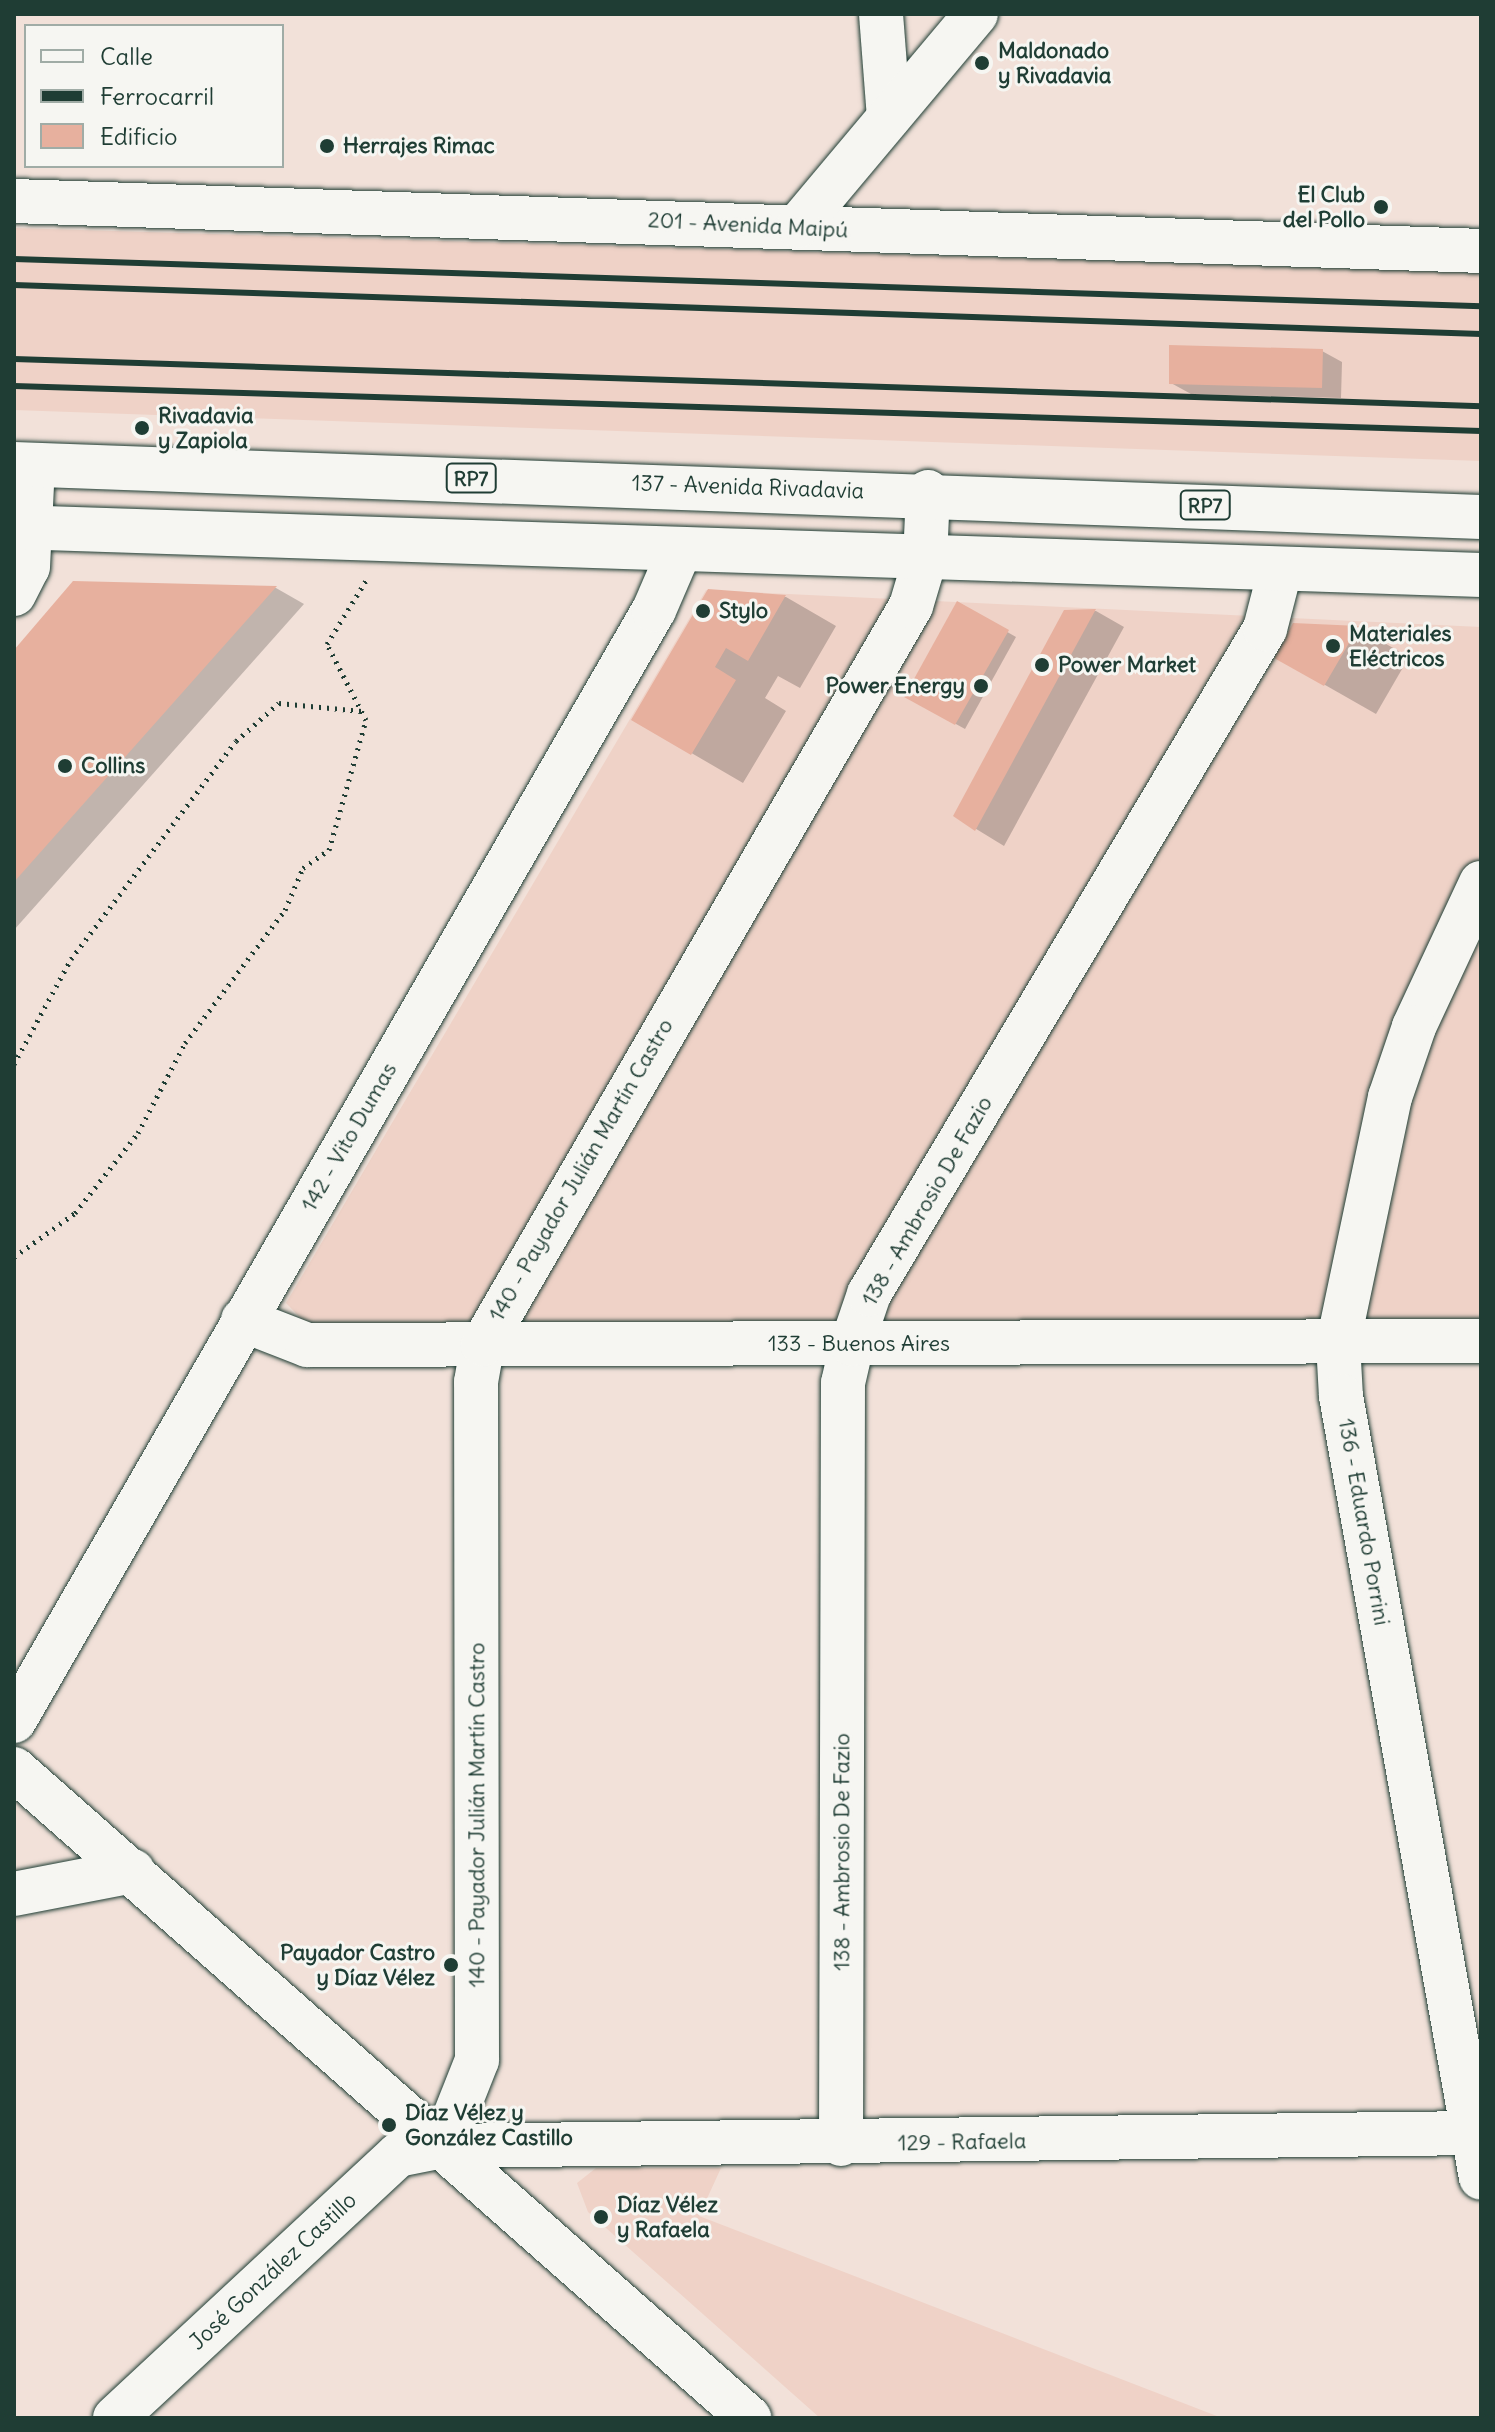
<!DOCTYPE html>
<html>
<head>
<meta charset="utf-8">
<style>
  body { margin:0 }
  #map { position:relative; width:1495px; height:2432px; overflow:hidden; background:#f2e1d9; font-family:Delius,sans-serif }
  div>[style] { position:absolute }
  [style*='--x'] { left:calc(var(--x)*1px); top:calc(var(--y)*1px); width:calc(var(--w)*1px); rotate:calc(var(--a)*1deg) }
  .built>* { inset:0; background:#efd2c7 }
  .shadow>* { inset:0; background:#0003 }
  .building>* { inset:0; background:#e7b09e }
  .path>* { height:5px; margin-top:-2.5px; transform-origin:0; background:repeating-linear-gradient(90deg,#1f3d34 0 2px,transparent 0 8px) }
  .roads { filter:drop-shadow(0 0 2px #1f3d34) drop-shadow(0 0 2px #1f3d34) }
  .street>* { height:44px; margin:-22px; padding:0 22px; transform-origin:22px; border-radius:22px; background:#f6f6f2 }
  .secondary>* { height:44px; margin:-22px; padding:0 22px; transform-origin:22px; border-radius:22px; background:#f6f6f2 }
  .primary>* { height:44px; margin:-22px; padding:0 22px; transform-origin:22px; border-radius:22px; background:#f6f6f2 }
  .rail>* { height:6px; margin:-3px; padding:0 3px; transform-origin:3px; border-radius:3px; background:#1f3d34 }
  .dots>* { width:22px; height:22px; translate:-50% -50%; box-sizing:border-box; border:4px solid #f6f6f2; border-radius:50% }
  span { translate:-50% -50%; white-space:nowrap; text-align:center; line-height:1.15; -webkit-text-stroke:6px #f6f6f2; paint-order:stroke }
  .shield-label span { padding:2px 6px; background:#f6f6f2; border:2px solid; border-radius:6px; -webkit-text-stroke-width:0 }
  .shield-label { font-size:20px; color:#1f3d34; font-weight:700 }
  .poi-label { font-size:22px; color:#1f3d34; font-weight:700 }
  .left { translate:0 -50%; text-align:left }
  .right { translate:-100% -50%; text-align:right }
  .street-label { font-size:22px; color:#1f3d34 }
  .frame { position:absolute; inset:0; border:16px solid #1f3d34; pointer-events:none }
  .legend { position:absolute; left:24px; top:24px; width:260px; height:144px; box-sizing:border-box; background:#f6f6f2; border:2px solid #a0aca6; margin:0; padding:10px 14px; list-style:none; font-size:24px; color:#1f3d34 }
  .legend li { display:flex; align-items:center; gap:16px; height:40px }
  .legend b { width:40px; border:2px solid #a0aca6 }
</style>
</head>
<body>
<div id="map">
  <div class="built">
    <div style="clip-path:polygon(14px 228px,1481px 272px,1481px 461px,14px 410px)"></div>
    <div style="clip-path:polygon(706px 590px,1481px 627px,1481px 1320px,312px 1330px,286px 1303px)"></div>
    <div style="clip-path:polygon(596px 2168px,721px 2168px,699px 2216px,1222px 2418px,820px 2418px,588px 2212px,577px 2183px)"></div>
  </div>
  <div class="shadow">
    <div style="clip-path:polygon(1322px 351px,1342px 362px,1341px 398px,1191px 394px,1171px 383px)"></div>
    <div style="clip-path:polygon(74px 583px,276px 588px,304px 604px,14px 930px,14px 653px)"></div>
    <div style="clip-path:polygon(709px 591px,786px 597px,836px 626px,800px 688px,778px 676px,765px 698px,786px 711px,743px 783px,633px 719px)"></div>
    <div style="clip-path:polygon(958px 604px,1016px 637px,965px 729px,907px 697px)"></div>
    <div style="clip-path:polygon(1096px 611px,1124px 627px,1004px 846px,955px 816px,1065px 612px)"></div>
    <div style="clip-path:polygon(1294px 625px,1358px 628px,1409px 657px,1376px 714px,1276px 657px)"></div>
  </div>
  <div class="building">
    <div style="clip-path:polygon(1169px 345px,1323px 349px,1322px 388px,1169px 384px)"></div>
    <div style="clip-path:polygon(73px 581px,277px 586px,14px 882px,14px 650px)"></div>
    <div style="clip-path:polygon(708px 589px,786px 595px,748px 661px,726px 648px,715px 667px,736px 680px,691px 755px,631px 720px)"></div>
    <div style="clip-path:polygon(957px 601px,1009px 630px,955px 725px,904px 697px)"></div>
    <div style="clip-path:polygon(1096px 609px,975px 831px,953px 816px,1064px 610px)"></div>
    <div style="clip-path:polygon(1293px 623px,1359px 626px,1324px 686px,1274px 658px)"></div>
  </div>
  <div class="path">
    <div style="--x:14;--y:1064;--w:119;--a:-61.5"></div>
    <div style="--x:71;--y:959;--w:273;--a:-52.9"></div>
    <div style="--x:236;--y:741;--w:57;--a:-41.5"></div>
    <div style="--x:279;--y:703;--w:83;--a:5.5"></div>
    <div style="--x:14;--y:1257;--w:75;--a:-35.8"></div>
    <div style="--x:75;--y:1213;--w:102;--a:-51.8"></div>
    <div style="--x:138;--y:1133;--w:102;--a:-62.4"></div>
    <div style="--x:185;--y:1043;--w:166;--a:-53.1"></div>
    <div style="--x:285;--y:910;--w:46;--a:-66.8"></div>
    <div style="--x:303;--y:868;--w:32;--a:-35"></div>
    <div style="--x:329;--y:850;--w:135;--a:-74.1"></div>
    <div style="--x:366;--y:720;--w:85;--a:-117.2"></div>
    <div style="--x:327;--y:644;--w:76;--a:-58.4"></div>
  </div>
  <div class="roads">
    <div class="street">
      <div style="--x:881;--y:14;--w:103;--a:85.6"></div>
      <div style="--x:14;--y:594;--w:30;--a:-63"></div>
      <div style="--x:28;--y:567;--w:102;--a:-87.2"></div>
      <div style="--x:1481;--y:883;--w:159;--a:115"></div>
      <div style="--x:1414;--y:1027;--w:74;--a:108.9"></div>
      <div style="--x:1390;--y:1097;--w:251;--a:101.9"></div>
      <div style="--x:1338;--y:1343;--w:53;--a:86.8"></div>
      <div style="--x:1341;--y:1396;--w:794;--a:79.85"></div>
      <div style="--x:243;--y:1320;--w:69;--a:21.3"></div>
      <div style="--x:307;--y:1345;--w:1174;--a:-0.2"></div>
      <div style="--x:14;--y:1721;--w:1282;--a:-60.06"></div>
      <div style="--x:654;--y:610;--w:63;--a:-66.7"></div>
      <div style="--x:14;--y:1894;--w:121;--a:-10.9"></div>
      <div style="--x:841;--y:2144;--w:761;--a:-89.85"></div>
      <div style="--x:843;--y:1383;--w:40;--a:-77"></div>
      <div style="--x:852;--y:1344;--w:53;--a:-71.2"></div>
      <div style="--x:869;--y:1294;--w:774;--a:-59.23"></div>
      <div style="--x:1265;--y:629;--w:60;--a:-75.5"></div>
      <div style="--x:443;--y:2146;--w:92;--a:-68.4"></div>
      <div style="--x:477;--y:2060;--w:678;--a:-90.08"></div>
      <div style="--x:476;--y:1382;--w:39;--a:-80"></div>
      <div style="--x:483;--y:1344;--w:853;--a:-59.89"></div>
      <div style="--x:911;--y:606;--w:49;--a:-73.4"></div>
      <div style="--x:925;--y:559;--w:67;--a:-87.4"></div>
      <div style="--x:115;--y:2418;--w:386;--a:-42.9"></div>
      <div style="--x:398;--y:2155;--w:46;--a:-11.3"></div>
      <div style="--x:443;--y:2146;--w:1038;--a:-0.72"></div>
    </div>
    <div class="secondary">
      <div style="--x:14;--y:201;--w:1468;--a:1.95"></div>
      <div style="--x:798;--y:226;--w:277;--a:-50"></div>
      <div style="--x:14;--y:1769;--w:981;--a:41.44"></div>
    </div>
    <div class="primary">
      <div style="--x:14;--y:464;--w:1468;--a:2.07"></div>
      <div style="--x:14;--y:527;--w:1468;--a:1.87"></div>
    </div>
  </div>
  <div class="rail">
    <div style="--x:14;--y:259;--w:1468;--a:1.84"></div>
    <div style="--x:14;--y:285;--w:1468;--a:1.91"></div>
    <div style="--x:14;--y:359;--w:1468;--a:1.84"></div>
    <div style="--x:14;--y:386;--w:1468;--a:1.76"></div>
  </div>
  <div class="dots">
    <div style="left:982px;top:63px;background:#1f3d34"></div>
    <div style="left:327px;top:146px;background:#1f3d34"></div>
    <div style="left:1381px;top:207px;background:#1f3d34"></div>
    <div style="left:142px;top:428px;background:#1f3d34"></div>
    <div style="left:703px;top:611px;background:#1f3d34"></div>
    <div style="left:1333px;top:646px;background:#1f3d34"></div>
    <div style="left:1042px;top:665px;background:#1f3d34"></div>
    <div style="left:981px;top:686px;background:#1f3d34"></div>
    <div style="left:65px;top:766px;background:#1f3d34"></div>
    <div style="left:451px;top:1965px;background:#1f3d34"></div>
    <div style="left:389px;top:2125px;background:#1f3d34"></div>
    <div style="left:601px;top:2217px;background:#1f3d34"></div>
  </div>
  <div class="shield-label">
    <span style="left:471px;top:478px">RP7</span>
    <span style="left:1205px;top:505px">RP7</span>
  </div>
  <div class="poi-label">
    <span class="left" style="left:998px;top:63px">Maldonado<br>y Rivadavia</span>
    <span class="left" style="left:343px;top:146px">Herrajes Rimac</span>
    <span class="right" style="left:1365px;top:207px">El Club<br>del Pollo</span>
    <span class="left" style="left:158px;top:428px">Rivadavia<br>y Zapiola</span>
    <span class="left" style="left:719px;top:611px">Stylo</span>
    <span class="left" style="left:1349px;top:646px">Materiales<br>Eléctricos</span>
    <span class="left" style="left:1058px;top:665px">Power Market</span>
    <span class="right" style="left:965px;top:686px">Power Energy</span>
    <span class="left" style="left:81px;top:766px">Collins</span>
    <span class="right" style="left:435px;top:1965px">Payador Castro<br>y Díaz Vélez</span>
    <span class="left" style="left:405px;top:2125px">Díaz Vélez y<br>González Castillo</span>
    <span class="left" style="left:617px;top:2217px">Díaz Vélez<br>y Rafaela</span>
  </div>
  <div class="street-label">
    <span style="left:748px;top:225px;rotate:3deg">201 - Avenida Maipú</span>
    <span style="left:748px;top:487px;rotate:2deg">137 - Avenida Rivadavia</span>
    <span style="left:349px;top:1137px;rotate:-60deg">142 - Vito Dumas</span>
    <span style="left:581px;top:1170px;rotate:-60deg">140 - Payador Julián Martín Castro</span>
    <span style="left:927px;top:1201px;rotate:-60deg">138 - Ambrosio De Fazio</span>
    <span style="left:859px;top:1344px">133 - Buenos Aires</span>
    <span style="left:1364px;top:1522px;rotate:80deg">136 - Eduardo Porrini</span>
    <span style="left:477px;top:1815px;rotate:-90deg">140 - Payador Julián Martín Castro</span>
    <span style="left:842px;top:1852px;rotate:-90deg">138 - Ambrosio De Fazio</span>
    <span style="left:962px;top:2142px;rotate:-1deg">129 - Rafaela</span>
    <span style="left:273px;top:2271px;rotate:-43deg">José González Castillo</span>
  </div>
  <div class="frame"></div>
  <ul class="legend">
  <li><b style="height:10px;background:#f6f6f2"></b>Calle</li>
  <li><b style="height:10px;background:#1f3d34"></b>Ferrocarril</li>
  <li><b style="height:22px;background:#e7b09e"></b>Edificio</li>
  </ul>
</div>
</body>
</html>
